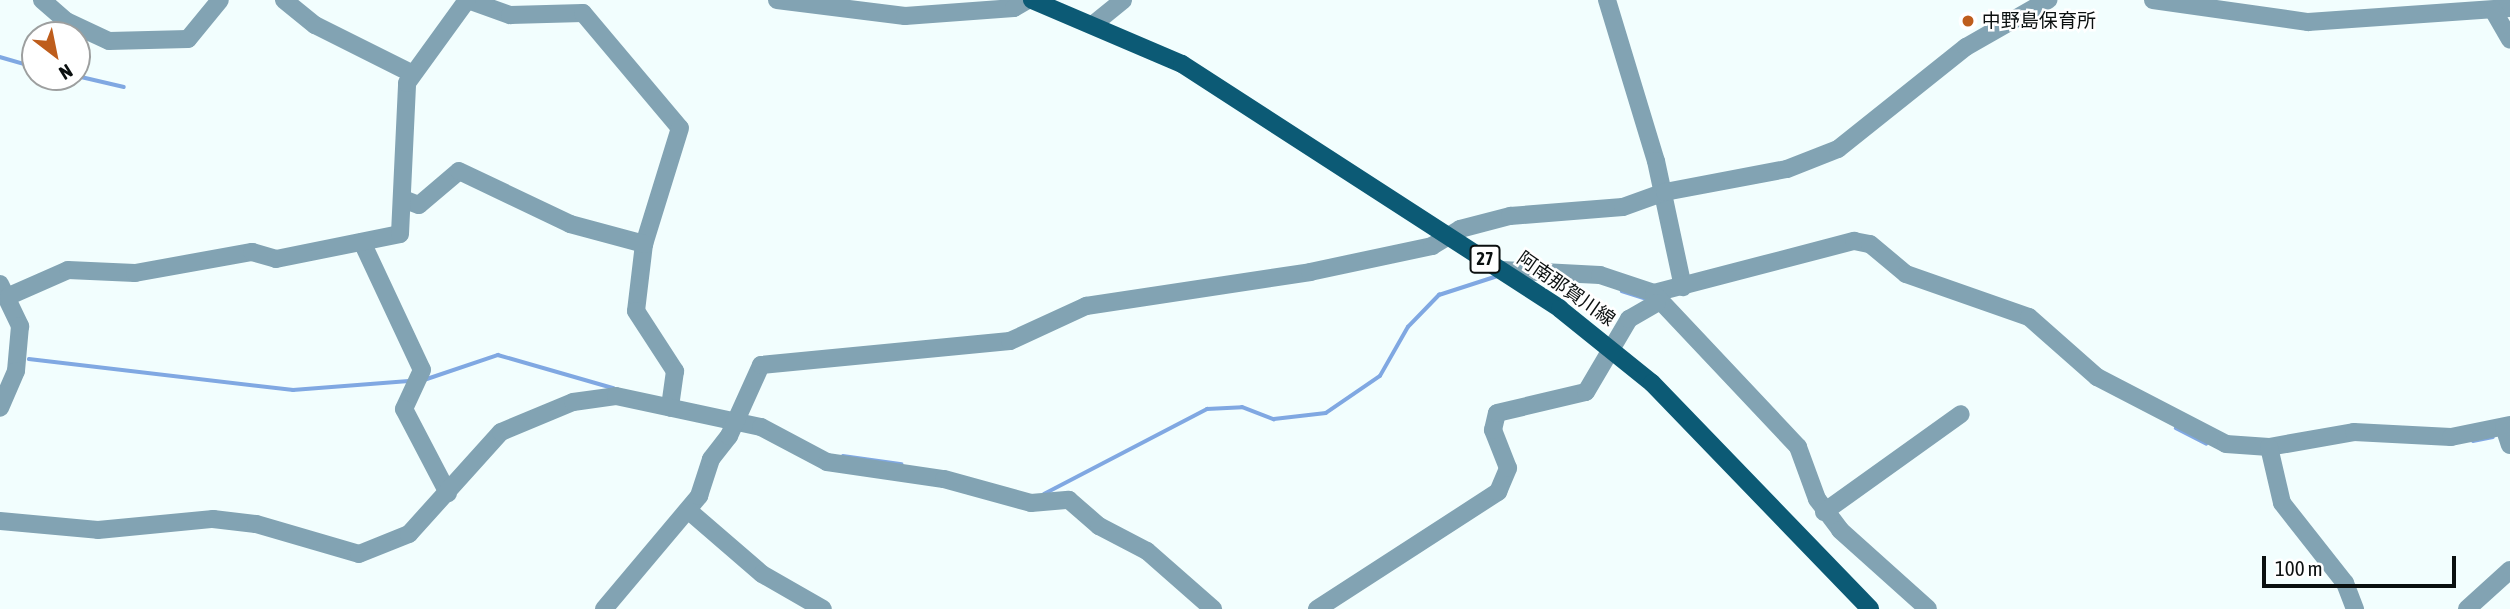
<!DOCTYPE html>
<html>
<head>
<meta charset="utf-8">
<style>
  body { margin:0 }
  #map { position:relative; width:2510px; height:609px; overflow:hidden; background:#f2fefe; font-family:"Asap Condensed","Noto Sans JP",sans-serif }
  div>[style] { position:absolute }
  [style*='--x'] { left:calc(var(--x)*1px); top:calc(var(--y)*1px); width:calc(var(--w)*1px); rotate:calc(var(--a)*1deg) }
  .stream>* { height:3.5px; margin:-1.75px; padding:0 1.75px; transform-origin:1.75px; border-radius:1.75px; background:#80a8e2 }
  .minor>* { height:18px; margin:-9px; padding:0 9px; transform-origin:9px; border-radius:9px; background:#82a3b3 }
  .major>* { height:18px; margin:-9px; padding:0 9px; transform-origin:9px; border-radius:9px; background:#0c5a75 }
  .dots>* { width:19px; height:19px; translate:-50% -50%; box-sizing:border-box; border:4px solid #fff; border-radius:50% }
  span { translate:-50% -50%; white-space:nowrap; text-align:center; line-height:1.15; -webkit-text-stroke:5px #fff; paint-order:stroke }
  .shield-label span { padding:2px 5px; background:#fff; border:2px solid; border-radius:5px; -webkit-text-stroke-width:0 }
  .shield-label { font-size:18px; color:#0b1010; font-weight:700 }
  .poi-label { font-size:19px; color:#0b1010 }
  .left { translate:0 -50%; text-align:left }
  .street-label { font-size:19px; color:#0b1010 }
  .north { position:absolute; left:21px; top:21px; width:70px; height:70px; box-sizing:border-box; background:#fff; border:2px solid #9d9f9f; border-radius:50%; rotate:148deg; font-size:19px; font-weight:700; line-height:28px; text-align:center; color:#0b1010 }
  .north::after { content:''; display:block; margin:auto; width:24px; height:32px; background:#be5d1c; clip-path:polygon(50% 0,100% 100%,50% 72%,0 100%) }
  .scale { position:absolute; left:2262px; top:556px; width:194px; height:32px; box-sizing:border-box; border:4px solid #0b1010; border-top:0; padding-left:9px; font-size:21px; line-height:24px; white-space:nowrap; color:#0b1010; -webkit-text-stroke:5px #fff; paint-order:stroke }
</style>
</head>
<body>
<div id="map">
  <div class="stream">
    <div style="--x:0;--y:57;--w:36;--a:16"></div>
    <div style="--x:77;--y:76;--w:48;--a:13.2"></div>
    <div style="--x:1622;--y:291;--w:26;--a:18"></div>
    <div style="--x:29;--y:359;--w:266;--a:6.7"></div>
    <div style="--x:293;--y:390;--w:116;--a:-4.4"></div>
    <div style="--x:424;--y:380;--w:78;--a:-18.7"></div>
    <div style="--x:498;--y:355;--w:120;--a:16"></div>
    <div style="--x:2176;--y:428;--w:34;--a:27"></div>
    <div style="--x:2473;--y:441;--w:20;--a:-11"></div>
    <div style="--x:843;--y:456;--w:59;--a:7.9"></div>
    <div style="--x:1044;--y:494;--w:184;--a:-27.5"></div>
    <div style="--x:1207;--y:409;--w:35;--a:-3"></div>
    <div style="--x:1242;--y:407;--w:34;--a:21"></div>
    <div style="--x:1274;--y:419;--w:52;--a:-6.6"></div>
    <div style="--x:1326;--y:413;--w:65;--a:-34.4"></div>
    <div style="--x:1380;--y:376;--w:56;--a:-60.3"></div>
    <div style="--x:1408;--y:327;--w:45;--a:-45.9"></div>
    <div style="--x:1439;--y:295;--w:62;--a:-17.9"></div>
  </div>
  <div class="minor">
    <div style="--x:42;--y:0;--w:32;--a:41"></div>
    <div style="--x:66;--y:21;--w:47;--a:24.9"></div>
    <div style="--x:109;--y:41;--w:79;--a:-1.5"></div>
    <div style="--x:188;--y:39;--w:50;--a:-50.6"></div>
    <div style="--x:284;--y:0;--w:40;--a:39"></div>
    <div style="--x:315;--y:25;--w:107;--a:26.6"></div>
    <div style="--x:468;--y:0;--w:45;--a:19.7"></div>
    <div style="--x:510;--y:15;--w:73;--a:-1.6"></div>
    <div style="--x:583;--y:13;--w:150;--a:49.9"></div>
    <div style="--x:680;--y:128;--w:121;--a:107.2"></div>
    <div style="--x:644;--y:244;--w:67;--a:96.8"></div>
    <div style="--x:636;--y:311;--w:72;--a:57"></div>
    <div style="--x:675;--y:371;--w:37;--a:98"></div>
    <div style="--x:777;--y:0;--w:129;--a:7.1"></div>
    <div style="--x:905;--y:16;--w:109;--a:-4.2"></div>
    <div style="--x:1014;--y:8;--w:16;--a:-30"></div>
    <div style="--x:1607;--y:0;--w:168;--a:73.1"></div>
    <div style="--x:1656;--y:161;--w:129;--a:77.9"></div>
    <div style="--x:2153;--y:0;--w:157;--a:8.1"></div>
    <div style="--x:2308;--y:22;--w:202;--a:-4"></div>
    <div style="--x:2493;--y:10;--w:34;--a:60"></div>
    <div style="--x:1095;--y:23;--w:36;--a:-39"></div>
    <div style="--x:403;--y:199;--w:17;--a:21"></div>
    <div style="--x:419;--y:205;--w:52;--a:-40.4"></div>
    <div style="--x:459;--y:171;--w:123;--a:25.5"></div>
    <div style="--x:570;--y:224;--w:77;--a:15.1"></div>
    <div style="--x:362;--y:242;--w:141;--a:64.9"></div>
    <div style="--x:422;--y:370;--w:43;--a:114.8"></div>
    <div style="--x:404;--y:409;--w:95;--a:62.4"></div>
    <div style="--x:1502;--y:270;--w:98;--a:2.9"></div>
    <div style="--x:1600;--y:275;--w:57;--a:18.4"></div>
    <div style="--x:1654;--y:293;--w:207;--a:-14.6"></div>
    <div style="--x:1854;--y:241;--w:16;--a:11"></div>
    <div style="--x:1870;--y:244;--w:47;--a:39.8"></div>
    <div style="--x:1906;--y:274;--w:130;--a:19.3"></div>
    <div style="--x:2029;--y:317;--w:91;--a:41.4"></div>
    <div style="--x:2097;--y:377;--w:145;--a:27.4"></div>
    <div style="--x:2226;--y:444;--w:43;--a:4"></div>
    <div style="--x:2269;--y:447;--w:86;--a:-10"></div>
    <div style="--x:2354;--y:432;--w:97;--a:3"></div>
    <div style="--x:2451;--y:437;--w:60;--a:-11.5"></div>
    <div style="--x:0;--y:284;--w:47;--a:64.5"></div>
    <div style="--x:20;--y:326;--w:45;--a:95.1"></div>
    <div style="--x:16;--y:371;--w:40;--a:113.4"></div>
    <div style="--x:1654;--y:294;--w:210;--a:46.7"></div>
    <div style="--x:1798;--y:447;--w:55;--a:69.9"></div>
    <div style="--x:1817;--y:499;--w:39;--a:53"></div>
    <div style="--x:1840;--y:530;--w:118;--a:41.9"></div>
    <div style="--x:9;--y:296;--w:64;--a:-23.8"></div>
    <div style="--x:68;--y:270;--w:67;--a:2.6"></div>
    <div style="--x:135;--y:273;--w:119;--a:-10.2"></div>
    <div style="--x:252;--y:252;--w:25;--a:16"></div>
    <div style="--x:276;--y:259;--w:126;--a:-11.4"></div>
    <div style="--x:400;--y:234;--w:151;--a:-87.3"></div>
    <div style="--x:407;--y:83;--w:102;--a:-54.1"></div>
    <div style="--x:2504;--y:427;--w:19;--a:72"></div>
    <div style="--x:2269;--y:447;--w:57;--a:76.9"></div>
    <div style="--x:2282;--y:503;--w:102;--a:51.8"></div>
    <div style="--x:2345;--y:583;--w:28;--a:69"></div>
    <div style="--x:689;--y:511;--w:96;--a:40.8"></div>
    <div style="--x:762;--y:574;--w:70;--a:29.8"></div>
    <div style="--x:1824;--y:512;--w:168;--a:-35.6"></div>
    <div style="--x:0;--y:521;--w:98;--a:5.2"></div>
    <div style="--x:98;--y:530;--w:116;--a:-5.5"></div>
    <div style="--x:213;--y:519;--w:43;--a:6.6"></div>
    <div style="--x:256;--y:524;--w:107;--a:16.2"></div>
    <div style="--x:359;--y:554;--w:54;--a:-21.8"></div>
    <div style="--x:409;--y:534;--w:137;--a:-48"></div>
    <div style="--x:501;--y:432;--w:78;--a:-22.6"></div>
    <div style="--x:573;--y:402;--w:43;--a:-7.9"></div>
    <div style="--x:616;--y:396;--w:148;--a:12.1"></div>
    <div style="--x:761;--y:427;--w:75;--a:27.9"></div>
    <div style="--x:827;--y:462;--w:118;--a:8.3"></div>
    <div style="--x:944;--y:479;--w:90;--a:15.4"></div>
    <div style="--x:1031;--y:503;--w:38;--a:-5"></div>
    <div style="--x:1069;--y:500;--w:40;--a:41"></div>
    <div style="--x:1099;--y:526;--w:54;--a:27.5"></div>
    <div style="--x:1147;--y:551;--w:88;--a:41.3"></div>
    <div style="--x:604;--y:609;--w:148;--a:-49.9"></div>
    <div style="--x:699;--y:496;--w:39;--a:-72"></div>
    <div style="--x:711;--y:459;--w:29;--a:-52"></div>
    <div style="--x:729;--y:436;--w:78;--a:-65.7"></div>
    <div style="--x:761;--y:365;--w:250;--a:-5.5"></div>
    <div style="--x:1010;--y:341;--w:84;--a:-24.7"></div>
    <div style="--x:1086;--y:306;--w:227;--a:-8.6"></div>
    <div style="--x:1310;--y:272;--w:125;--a:-12"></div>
    <div style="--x:1432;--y:246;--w:33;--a:-31"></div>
    <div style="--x:1460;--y:229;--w:52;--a:-14.6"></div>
    <div style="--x:1510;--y:216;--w:113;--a:-4.6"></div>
    <div style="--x:1623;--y:207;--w:45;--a:-19.7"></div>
    <div style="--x:1665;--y:192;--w:124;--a:-10.7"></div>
    <div style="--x:1787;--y:169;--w:55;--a:-21.4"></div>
    <div style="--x:1838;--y:149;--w:164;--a:-38.6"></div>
    <div style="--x:1966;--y:47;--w:95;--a:-29.8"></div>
    <div style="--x:1317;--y:609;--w:216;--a:-32.9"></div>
    <div style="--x:1498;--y:492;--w:26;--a:-67"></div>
    <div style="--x:1508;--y:468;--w:41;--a:-111.5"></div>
    <div style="--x:1493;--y:430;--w:17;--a:-77"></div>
    <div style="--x:1497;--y:413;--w:91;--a:-13.3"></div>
    <div style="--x:1586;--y:392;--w:85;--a:-59.5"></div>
    <div style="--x:1629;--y:319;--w:32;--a:-30"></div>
    <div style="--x:2467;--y:609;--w:58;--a:-42.2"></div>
  </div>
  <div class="major">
    <div style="--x:1032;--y:0;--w:163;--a:23.1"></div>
    <div style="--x:1182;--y:64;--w:450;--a:32.9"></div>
    <div style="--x:1560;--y:309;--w:118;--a:38.8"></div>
    <div style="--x:1652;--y:383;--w:314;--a:46"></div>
  </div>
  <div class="dots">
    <div style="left:1968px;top:21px;background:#be5d1c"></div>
  </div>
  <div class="shield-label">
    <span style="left:1485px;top:259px">27</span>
  </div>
  <div class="poi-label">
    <span class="left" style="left:1982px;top:21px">中野島保育所</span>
  </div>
  <div class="street-label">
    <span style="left:1566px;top:289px;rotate:35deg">阿南那賀川線</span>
  </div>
  <div class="north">N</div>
  <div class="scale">100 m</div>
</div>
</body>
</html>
